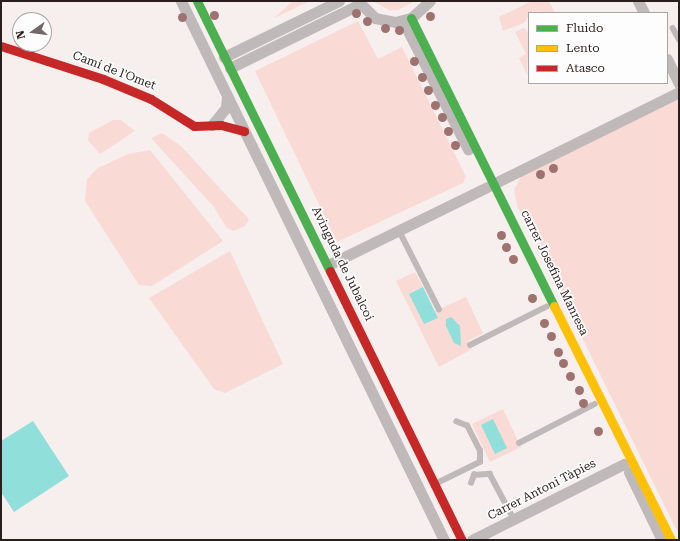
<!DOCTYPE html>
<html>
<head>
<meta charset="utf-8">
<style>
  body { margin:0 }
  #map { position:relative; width:680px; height:541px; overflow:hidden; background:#f6efee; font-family:"Roboto Serif",serif }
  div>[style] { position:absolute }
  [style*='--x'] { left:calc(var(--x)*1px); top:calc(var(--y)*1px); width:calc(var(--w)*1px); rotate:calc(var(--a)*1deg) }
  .green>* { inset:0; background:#f9dad5 }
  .water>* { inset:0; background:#90dfda }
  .lane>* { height:5.5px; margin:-2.75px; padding:0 2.75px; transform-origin:2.75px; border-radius:2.75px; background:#bfbab9 }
  .street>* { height:11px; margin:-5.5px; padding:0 5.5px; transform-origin:5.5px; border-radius:5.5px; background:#bfbab9 }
  .fast>* { height:9px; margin:-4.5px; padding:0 4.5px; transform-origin:4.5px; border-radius:4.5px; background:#4caf50 }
  .slow>* { height:9px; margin:-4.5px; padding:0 4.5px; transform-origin:4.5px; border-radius:4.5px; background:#ffc107 }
  .jam>* { height:9px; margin:-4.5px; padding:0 4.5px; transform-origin:4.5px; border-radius:4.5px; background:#c62828 }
  .trees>* { width:9px; height:9px; margin:-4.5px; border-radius:50%; background:#9e726f }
  span { translate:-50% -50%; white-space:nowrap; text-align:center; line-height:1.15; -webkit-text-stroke:3.5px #fdfdfd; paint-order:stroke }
  .street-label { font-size:12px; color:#2b1f1d }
  .frame { position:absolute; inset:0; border:2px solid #2b1f1d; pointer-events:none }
  .legend { position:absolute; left:528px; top:12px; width:140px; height:72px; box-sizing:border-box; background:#fdfdfd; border:1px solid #a9a4a3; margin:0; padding:5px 7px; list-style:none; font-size:12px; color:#2b1f1d }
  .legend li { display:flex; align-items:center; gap:8px; height:20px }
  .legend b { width:20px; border:1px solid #a9a4a3 }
  .north { position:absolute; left:12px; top:12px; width:40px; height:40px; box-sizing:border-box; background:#fdfdfd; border:1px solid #a9a4a3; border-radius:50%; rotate:256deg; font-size:11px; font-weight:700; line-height:16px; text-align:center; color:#2b1f1d }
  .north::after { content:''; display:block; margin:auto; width:14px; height:18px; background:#726866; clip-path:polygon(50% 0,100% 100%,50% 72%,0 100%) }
</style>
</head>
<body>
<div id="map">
  <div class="green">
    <div style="clip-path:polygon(293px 1px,310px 1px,274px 18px)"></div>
    <div style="clip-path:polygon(373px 1px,415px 1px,398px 10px,389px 10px)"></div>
    <div style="clip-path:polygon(532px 1px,549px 1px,555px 13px,532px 11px,524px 23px,503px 31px,499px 17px)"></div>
    <div style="clip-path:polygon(358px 21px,378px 59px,402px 47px,466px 177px,463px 183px,337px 242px,255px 71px)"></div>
    <div style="clip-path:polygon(524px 28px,529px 33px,527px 75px,519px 58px,526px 54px,515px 32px)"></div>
    <div style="clip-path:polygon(679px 96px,679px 535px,517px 205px,514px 190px,522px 175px)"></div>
    <div style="clip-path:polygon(113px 120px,121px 120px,135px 131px,100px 154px,88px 140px,89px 133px)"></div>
    <div style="clip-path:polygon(162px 133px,181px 146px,239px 209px,249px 219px,245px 226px,233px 231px,226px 227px,214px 207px,151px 138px)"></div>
    <div style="clip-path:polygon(150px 150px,223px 241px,152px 286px,139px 285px,85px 201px,87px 179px,98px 168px,128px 154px)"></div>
    <div style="clip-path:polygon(230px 251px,283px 364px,225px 393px,214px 389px,149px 298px)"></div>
    <div style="clip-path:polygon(415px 272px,423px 287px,409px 294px,435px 311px,466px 297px,483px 333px,468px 341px,472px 349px,439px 367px,396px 281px)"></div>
    <div style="clip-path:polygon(503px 409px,521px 447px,490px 462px,472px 424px)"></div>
  </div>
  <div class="water">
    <div style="clip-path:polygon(423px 287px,438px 318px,424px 324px,409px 294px)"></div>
    <div style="clip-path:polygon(451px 317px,460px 326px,461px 346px,454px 343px,446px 326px,446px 319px)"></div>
    <div style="clip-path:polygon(493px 419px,507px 448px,495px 454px,481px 425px)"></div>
    <div style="clip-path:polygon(33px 421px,69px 476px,14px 512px,1px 492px,1px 441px)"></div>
  </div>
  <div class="lane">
    <div style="--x:673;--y:28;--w:13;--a:61"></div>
    <div style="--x:399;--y:230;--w:89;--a:63.1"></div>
    <div style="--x:470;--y:345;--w:85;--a:-26.6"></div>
    <div style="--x:519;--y:443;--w:85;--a:-27.2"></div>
    <div style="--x:471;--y:483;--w:9;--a:-69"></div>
    <div style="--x:474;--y:475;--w:16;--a:-4"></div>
    <div style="--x:490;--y:474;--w:51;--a:61.9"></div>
    <div style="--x:435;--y:484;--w:50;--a:-26.1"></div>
    <div style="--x:480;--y:462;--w:11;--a:-90"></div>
    <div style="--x:480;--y:451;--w:28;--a:-117"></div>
    <div style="--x:467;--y:426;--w:11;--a:-158"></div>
  </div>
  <div class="street">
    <div style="--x:181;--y:1;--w:600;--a:63.99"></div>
    <div style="--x:358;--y:1;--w:24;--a:45"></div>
    <div style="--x:375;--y:18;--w:20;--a:11"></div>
    <div style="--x:395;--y:22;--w:16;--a:-14"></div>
    <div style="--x:411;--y:18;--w:25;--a:-42"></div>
    <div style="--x:638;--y:1;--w:13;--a:63"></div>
    <div style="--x:403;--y:21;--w:144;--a:63.1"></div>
    <div style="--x:224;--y:57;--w:128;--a:-26"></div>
    <div style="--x:667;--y:59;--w:28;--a:64"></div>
    <div style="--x:230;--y:68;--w:145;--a:-26.2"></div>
    <div style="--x:212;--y:125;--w:22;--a:-51"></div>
    <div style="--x:226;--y:108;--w:12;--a:-85"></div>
    <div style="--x:495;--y:183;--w:205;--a:-26.3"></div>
    <div style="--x:328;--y:265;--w:177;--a:-26.1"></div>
    <div style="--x:629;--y:472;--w:76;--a:64.1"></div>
    <div style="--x:472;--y:540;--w:170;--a:-26.6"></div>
  </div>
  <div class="fast">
    <div style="--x:197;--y:1;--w:301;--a:63.8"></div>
    <div style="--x:411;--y:18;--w:322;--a:63.6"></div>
  </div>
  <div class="slow">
    <div style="--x:554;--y:306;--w:262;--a:63.4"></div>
  </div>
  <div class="jam">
    <div style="--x:1;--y:46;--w:107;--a:17.9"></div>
    <div style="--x:103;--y:79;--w:52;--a:22.6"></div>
    <div style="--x:151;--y:99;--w:51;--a:32.1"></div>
    <div style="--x:194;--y:126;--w:27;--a:-2"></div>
    <div style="--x:221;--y:125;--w:24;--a:15"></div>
    <div style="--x:330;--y:271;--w:300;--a:63.9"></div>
  </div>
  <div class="trees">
    <div style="left:356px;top:13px"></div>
    <div style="left:214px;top:15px"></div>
    <div style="left:430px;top:16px"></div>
    <div style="left:182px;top:17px"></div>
    <div style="left:367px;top:21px"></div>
    <div style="left:385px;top:28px"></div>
    <div style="left:399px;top:30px"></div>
    <div style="left:414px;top:61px"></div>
    <div style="left:422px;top:77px"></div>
    <div style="left:428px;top:90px"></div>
    <div style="left:435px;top:105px"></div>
    <div style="left:442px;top:117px"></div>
    <div style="left:448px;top:131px"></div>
    <div style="left:455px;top:145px"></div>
    <div style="left:553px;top:168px"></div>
    <div style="left:540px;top:174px"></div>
    <div style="left:501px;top:235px"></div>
    <div style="left:506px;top:247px"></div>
    <div style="left:513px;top:259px"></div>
    <div style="left:532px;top:298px"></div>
    <div style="left:544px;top:323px"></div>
    <div style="left:551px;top:336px"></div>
    <div style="left:558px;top:352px"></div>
    <div style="left:563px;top:363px"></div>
    <div style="left:570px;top:376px"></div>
    <div style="left:579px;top:390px"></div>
    <div style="left:583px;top:403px"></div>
    <div style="left:598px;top:431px"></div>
  </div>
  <div class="street-label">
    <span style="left:114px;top:71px;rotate:21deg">Camí de l'Omet</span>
    <span style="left:342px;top:264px;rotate:64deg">Avinguda de Jubalcoi</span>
    <span style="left:554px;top:273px;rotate:64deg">carrer Josefina Manresa</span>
    <span style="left:542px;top:490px;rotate:-27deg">Carrer Antoni Tàpies</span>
  </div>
  <div class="frame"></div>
  <ul class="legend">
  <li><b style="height:5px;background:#4caf50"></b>Fluido</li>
  <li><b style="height:5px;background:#ffc107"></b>Lento</li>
  <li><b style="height:5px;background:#c62828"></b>Atasco</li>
  </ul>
  <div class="north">N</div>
</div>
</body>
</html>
